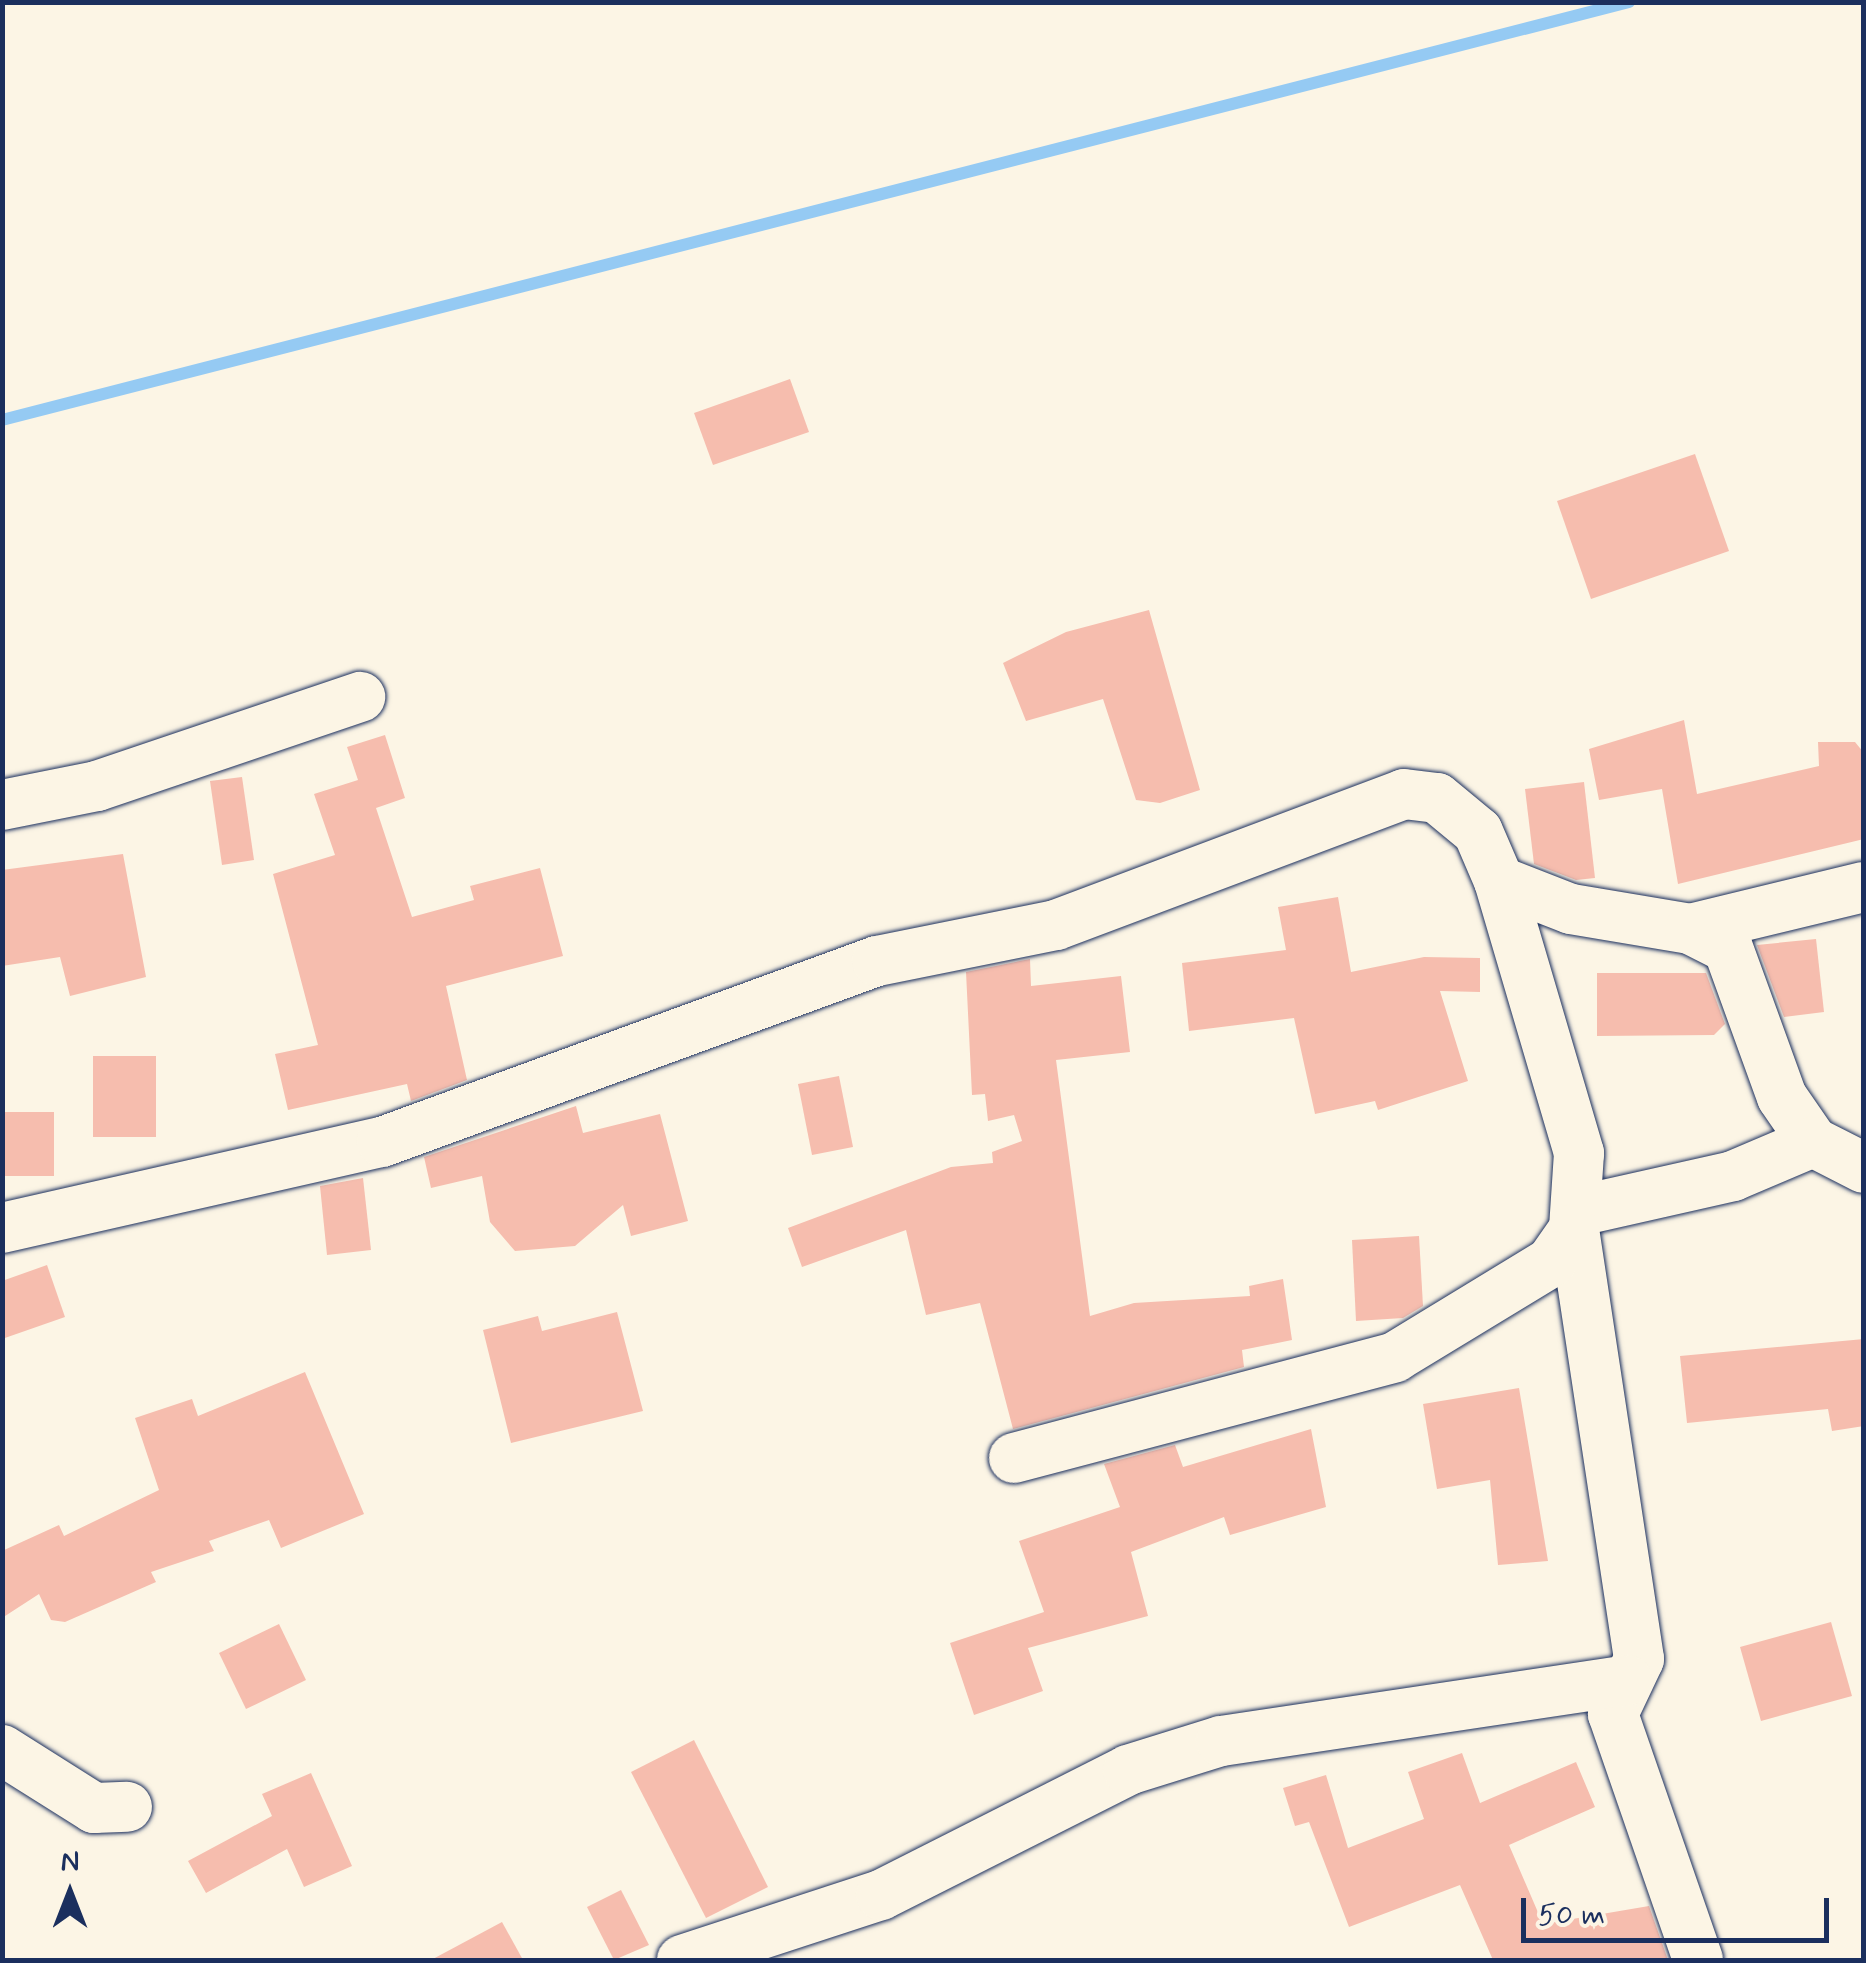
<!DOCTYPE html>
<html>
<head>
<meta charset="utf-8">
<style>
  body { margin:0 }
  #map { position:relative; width:1866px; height:1963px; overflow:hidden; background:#fcf5e5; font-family:Mynerve,sans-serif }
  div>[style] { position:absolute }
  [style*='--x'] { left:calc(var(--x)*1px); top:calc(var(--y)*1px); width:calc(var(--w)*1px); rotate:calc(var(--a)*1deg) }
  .stream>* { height:12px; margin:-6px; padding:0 6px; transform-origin:6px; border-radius:6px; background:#95caf3 }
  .building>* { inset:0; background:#f6bdae }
  .roads { filter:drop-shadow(0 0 2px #1b2f5e) drop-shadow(0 0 2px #1b2f5e) }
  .street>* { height:50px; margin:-25px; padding:0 25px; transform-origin:25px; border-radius:25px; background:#fcf5e5 }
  span { translate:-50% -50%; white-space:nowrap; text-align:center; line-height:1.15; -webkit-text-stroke:9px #fcf5e5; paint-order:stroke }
  .frame { position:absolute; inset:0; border:5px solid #1b2f5e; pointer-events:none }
  .north { position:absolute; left:20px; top:1843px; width:100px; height:100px; -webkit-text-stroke:8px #fcf5e5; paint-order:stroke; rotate:0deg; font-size:28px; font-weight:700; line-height:40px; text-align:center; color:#1b2f5e }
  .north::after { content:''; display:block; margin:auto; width:35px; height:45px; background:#1b2f5e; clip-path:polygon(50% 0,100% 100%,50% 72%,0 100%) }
  .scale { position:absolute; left:1521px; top:1898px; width:308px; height:45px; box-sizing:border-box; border:5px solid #1b2f5e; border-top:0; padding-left:12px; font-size:30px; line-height:35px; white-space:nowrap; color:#1b2f5e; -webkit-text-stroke:8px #fcf5e5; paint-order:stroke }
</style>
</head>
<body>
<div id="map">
  <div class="stream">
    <div style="--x:2;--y:420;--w:1680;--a:-14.41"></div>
  </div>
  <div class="building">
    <div style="clip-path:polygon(790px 379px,809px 432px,713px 465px,694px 413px)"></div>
    <div style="clip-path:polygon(1695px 454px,1729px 551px,1591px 599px,1557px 501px)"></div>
    <div style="clip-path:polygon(1149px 610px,1200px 790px,1160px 803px,1136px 800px,1103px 699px,1026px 721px,1003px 663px,1066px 632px)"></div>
    <div style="clip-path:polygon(1684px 720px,1697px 794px,1819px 766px,1818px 742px,1855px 742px,1864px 753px,1864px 839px,1678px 884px,1662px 789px,1599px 800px,1589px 749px)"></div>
    <div style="clip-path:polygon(385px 735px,405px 798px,376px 808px,412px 917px,474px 900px,470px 886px,540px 868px,563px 956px,446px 986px,467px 1080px,411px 1101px,407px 1084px,288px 1110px,275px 1054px,318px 1045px,273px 874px,335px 855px,314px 794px,358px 780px,347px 747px)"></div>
    <div style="clip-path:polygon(242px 777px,254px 860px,222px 865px,210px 781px)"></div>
    <div style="clip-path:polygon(1584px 782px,1595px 878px,1576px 880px,1534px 864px,1525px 789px)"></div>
    <div style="clip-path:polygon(123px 854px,146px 977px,70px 996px,60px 957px,2px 966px,2px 870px)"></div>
    <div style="clip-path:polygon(1338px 897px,1351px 972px,1424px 957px,1480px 958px,1480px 992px,1440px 991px,1468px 1081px,1378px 1110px,1375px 1101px,1315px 1114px,1294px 1018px,1189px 1031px,1182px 963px,1286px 950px,1278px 907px)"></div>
    <div style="clip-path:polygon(1816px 939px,1824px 1012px,1784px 1017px,1757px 945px)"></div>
    <div style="clip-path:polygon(1030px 959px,1031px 986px,1121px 976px,1130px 1052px,1056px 1060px,1090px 1316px,1134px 1303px,1250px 1296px,1249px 1286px,1283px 1279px,1292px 1340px,1242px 1350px,1244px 1367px,1013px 1429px,980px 1303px,926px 1315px,906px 1230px,802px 1267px,788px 1228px,951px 1167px,993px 1163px,992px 1152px,1022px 1141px,1014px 1115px,988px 1121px,985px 1094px,972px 1095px,966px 972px)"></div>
    <div style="clip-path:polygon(1597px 973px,1706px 973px,1725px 1024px,1714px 1035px,1597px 1036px)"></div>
    <div style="clip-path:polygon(93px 1056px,156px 1056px,156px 1137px,93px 1137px)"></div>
    <div style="clip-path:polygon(839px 1076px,853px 1147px,812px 1155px,798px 1084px)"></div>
    <div style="clip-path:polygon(576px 1106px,583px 1133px,660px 1114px,688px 1221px,631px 1236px,623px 1205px,575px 1246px,515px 1251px,490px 1222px,482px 1176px,431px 1188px,424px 1157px)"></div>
    <div style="clip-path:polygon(2px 1112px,54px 1112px,54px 1176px,2px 1176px)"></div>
    <div style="clip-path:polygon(363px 1178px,371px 1250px,327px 1255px,320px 1186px)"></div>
    <div style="clip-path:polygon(1419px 1236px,1423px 1306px,1403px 1318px,1356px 1321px,1352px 1240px)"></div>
    <div style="clip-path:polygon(47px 1265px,65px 1317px,2px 1339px,2px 1281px)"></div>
    <div style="clip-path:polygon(617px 1312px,643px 1411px,511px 1443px,483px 1330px,538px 1316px,542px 1331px)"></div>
    <div style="clip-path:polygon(1864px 1339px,1864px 1426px,1832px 1431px,1828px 1409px,1687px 1423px,1680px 1356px)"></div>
    <div style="clip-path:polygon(305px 1372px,364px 1514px,281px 1548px,269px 1520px,209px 1541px,214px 1551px,151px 1572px,156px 1582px,65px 1622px,51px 1620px,39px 1594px,2px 1618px,2px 1551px,59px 1525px,64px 1536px,159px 1490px,135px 1418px,192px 1399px,198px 1416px)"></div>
    <div style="clip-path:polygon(1519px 1388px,1548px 1561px,1498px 1565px,1490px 1480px,1437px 1489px,1423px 1404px)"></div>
    <div style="clip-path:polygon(1311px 1429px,1326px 1507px,1230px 1535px,1224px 1517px,1131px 1552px,1148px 1616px,1028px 1648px,1043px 1691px,974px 1715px,950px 1643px,1044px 1612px,1019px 1541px,1120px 1507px,1104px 1464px,1175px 1445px,1183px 1467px)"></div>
    <div style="clip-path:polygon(1831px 1622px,1852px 1696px,1761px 1721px,1740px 1647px)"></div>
    <div style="clip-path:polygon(279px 1624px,306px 1680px,246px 1709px,219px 1653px)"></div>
    <div style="clip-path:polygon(694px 1740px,768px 1887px,706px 1918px,631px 1772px)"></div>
    <div style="clip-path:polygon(1462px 1753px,1480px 1803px,1576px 1762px,1595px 1807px,1509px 1845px,1543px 1924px,1649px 1906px,1668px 1960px,1493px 1960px,1460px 1885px,1349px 1927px,1309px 1822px,1295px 1826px,1283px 1788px,1326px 1775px,1348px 1848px,1424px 1819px,1408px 1772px)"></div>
    <div style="clip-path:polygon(311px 1773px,352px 1866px,304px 1887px,287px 1849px,206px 1893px,188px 1861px,272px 1816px,262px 1794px)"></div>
    <div style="clip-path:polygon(621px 1890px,649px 1945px,614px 1960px,587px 1907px)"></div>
    <div style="clip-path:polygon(502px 1922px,523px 1960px,431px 1960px)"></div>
  </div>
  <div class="roads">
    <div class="street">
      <div style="--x:2;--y:805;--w:97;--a:-11.3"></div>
      <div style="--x:97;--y:786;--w:278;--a:-18.7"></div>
      <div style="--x:1499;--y:881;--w:77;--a:21.3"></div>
      <div style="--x:1571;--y:909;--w:121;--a:9.5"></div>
      <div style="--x:1690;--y:929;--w:42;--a:26.6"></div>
      <div style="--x:1728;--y:948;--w:158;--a:70.1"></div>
      <div style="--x:1782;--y:1097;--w:55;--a:55.4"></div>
      <div style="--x:1813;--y:1142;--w:57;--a:27"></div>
      <div style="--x:1690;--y:929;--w:179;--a:-13.6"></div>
      <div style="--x:1578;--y:1211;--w:159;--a:-12.7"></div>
      <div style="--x:1733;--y:1176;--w:87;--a:-23"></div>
      <div style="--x:2;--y:1228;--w:390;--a:-12.8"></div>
      <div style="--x:382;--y:1142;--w:527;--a:-20.09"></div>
      <div style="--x:877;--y:961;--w:183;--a:-11.4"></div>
      <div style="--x:1056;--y:925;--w:372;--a:-20.6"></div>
      <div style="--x:1404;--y:794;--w:33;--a:7"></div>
      <div style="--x:1437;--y:798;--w:53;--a:39.7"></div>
      <div style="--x:1478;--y:832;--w:53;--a:66.8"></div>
      <div style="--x:1499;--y:881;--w:284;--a:73.6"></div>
      <div style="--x:1579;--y:1153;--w:76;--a:93.8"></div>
      <div style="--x:1574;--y:1229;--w:435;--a:81.4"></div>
      <div style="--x:1639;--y:1659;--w:61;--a:115.3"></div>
      <div style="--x:1613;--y:1714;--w:260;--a:70.9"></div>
      <div style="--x:1014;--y:1458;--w:394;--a:-14.8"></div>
      <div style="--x:1395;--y:1357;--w:183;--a:-31.3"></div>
      <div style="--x:1551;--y:1262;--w:40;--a:-55.1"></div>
      <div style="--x:2;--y:1750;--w:109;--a:32.2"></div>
      <div style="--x:94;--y:1808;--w:33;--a:-2"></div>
      <div style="--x:682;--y:1960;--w:209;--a:-18.1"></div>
      <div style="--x:881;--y:1895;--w:277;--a:-26.8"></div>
      <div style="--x:1128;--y:1770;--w:97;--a:-17.3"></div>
      <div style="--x:1221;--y:1741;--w:411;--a:-8.5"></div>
    </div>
  </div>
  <div class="frame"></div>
  <div class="north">N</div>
  <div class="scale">50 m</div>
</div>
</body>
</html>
